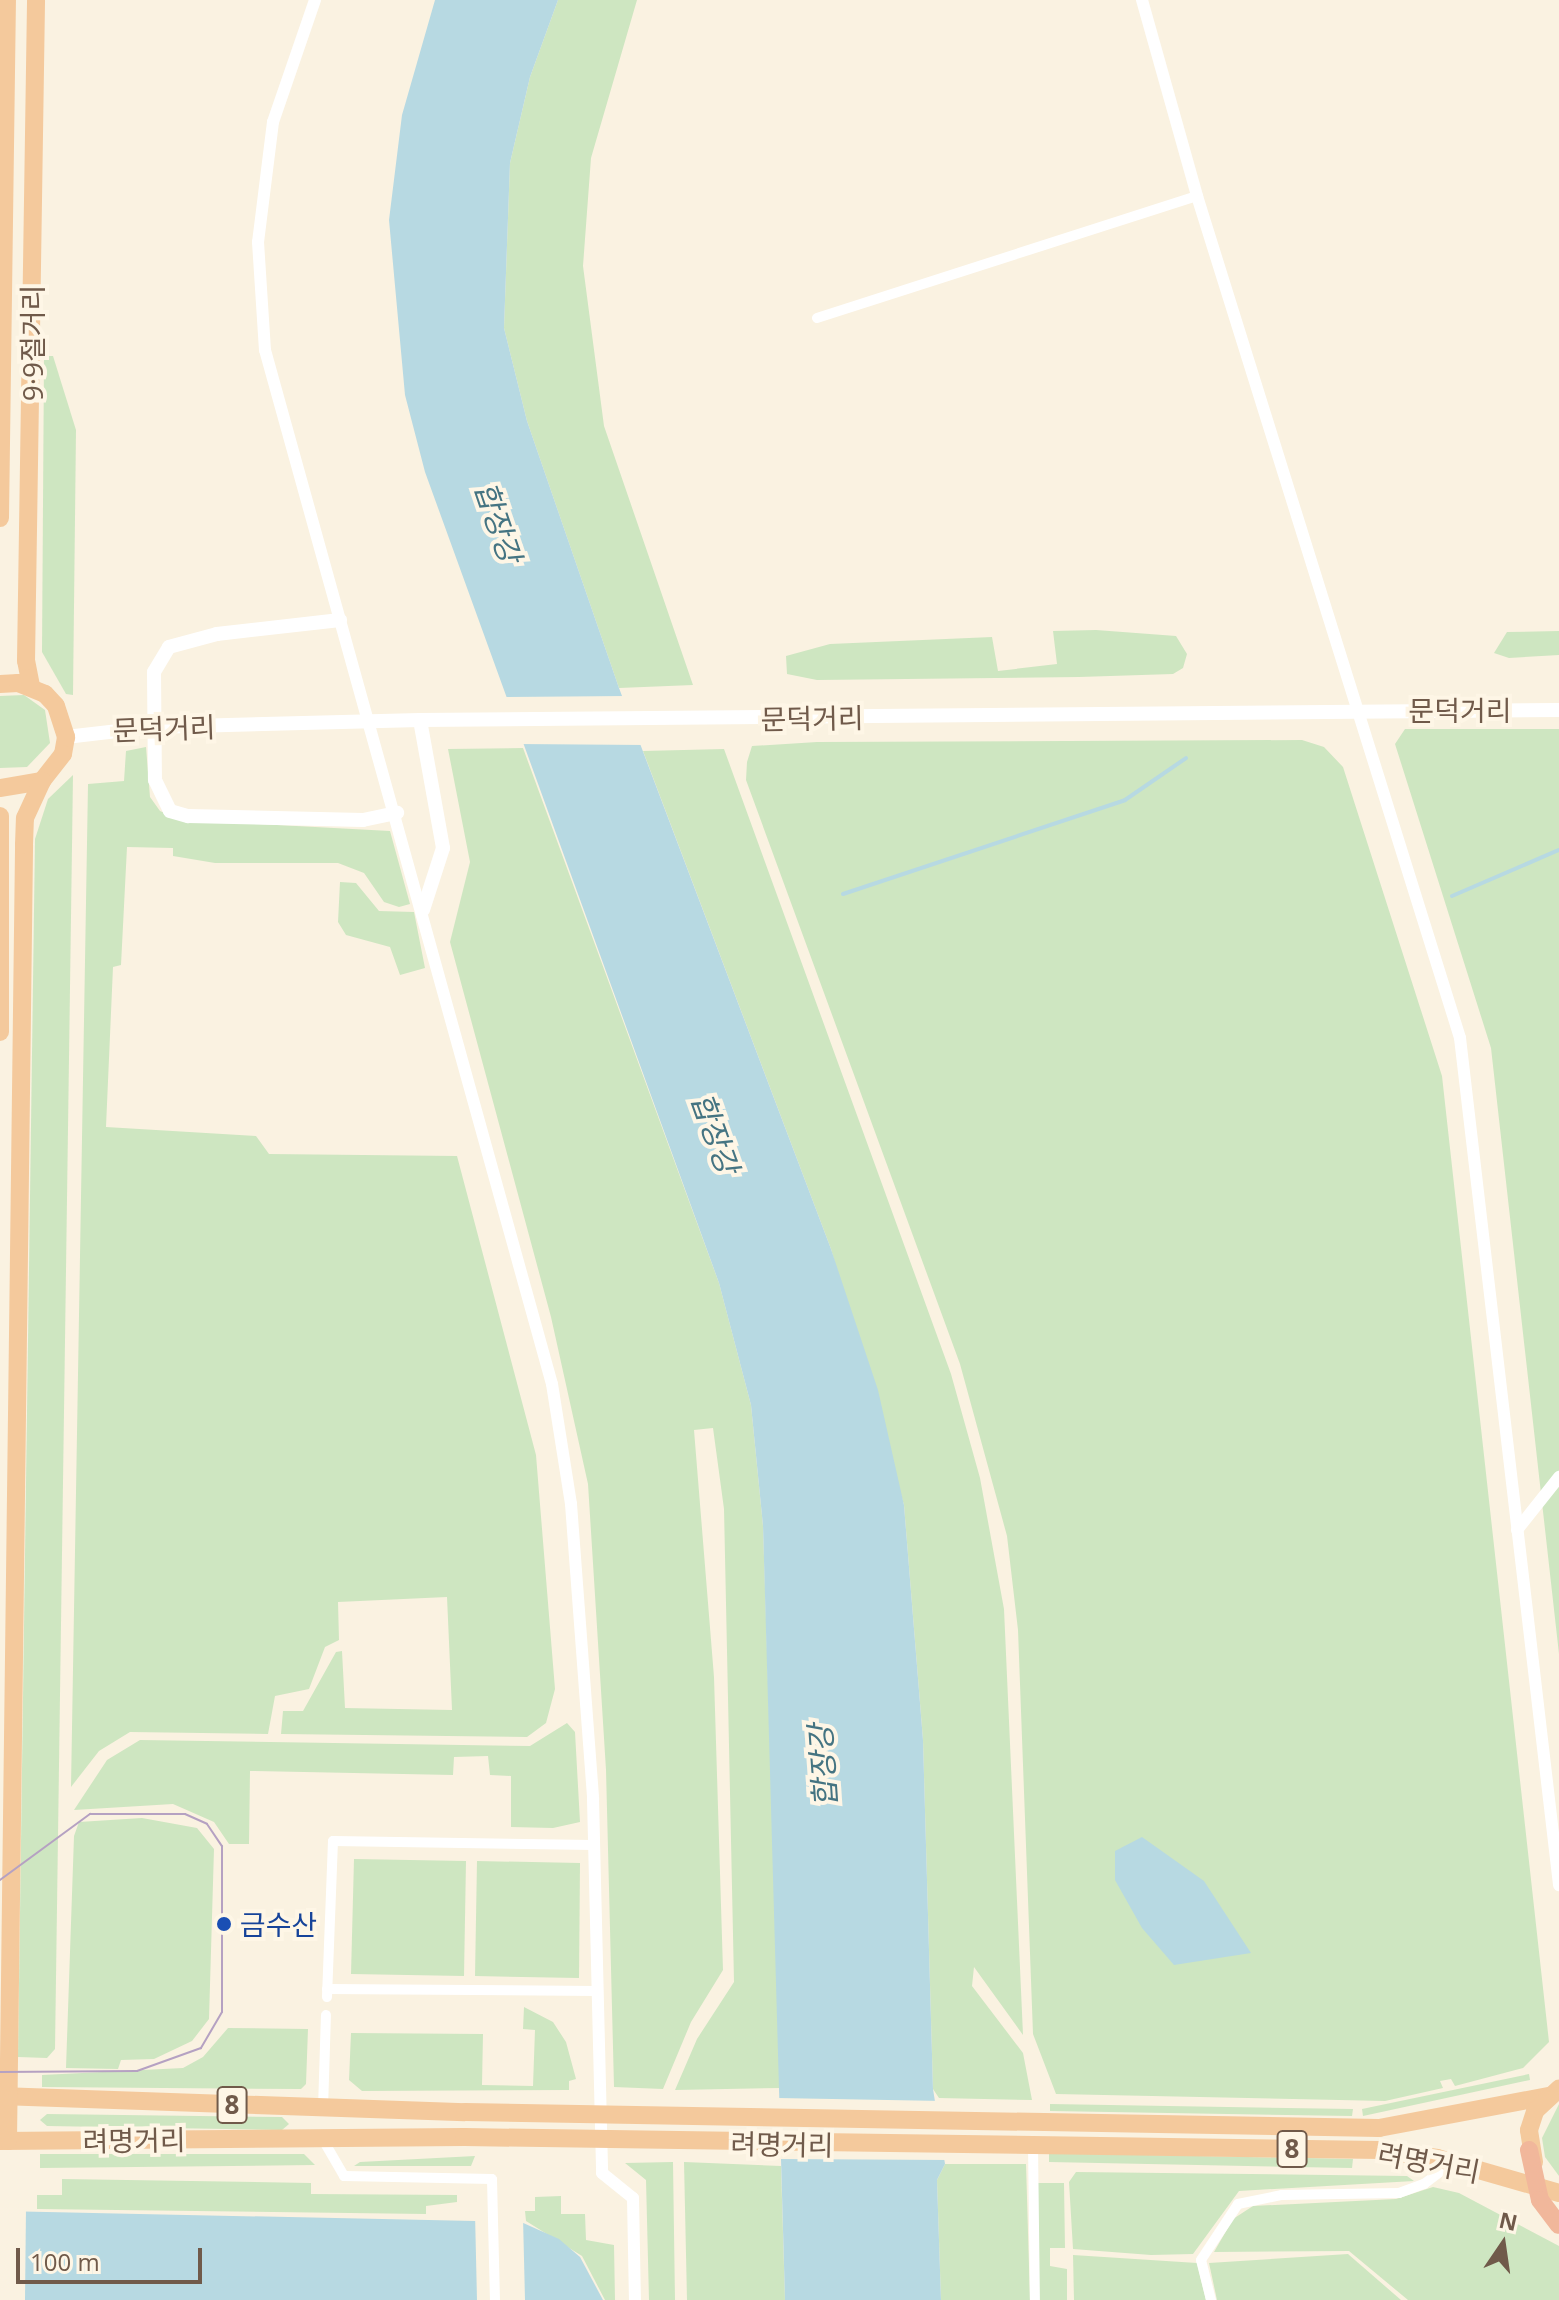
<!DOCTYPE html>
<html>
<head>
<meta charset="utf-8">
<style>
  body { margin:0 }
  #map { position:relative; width:1559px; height:2300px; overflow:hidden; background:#faf2e1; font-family:"Open Sans","Noto Sans KR",sans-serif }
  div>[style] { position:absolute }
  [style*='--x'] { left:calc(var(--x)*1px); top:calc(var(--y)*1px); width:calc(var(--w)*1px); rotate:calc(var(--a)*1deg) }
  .green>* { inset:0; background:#cee6c1 }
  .water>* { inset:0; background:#b7d9e2 }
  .pier>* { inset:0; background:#faf2e1 }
  .stream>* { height:4px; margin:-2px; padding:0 2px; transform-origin:2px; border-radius:2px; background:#b7d9e2 }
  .minor>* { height:10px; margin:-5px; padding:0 5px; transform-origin:5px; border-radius:5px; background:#fff }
  .tertiary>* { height:12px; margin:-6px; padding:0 6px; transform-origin:6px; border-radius:6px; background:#fff }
  .secondary>* { height:14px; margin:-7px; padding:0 7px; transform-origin:7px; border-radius:7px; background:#fff }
  .trunk>* { height:18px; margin:-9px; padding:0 9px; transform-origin:9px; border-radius:9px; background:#f4c99c }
  .motorway>* { height:18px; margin:-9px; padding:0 9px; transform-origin:9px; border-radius:9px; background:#f1b79b }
  .tram>* { height:2px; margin:-1px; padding:0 1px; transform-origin:1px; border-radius:1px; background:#b5a1c2 }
  .dots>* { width:22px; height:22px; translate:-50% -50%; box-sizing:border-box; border:4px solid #fef6e6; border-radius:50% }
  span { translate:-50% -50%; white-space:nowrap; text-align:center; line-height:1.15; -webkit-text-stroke:8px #fef6e6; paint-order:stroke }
  .shield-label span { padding:2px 6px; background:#fef6e6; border:2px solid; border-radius:6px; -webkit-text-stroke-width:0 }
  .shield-label { font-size:26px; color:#705a4a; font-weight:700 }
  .street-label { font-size:28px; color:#705a4a }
  .transit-label { font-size:28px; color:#164399 }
  .left { translate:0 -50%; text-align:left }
  .water-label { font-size:30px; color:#457482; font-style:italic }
  .north { position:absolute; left:1463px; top:2204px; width:80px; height:80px; -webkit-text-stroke:6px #fef6e6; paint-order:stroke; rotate:13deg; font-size:22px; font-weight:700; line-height:32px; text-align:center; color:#705a4a }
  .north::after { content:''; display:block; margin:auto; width:28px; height:36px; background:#705a4a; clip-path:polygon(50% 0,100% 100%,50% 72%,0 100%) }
  .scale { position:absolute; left:16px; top:2248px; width:186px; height:36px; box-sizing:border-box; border:4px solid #705a4a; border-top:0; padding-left:10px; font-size:24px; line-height:28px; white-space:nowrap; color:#705a4a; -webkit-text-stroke:6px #fef6e6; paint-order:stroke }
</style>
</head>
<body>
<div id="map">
  <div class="green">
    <div style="clip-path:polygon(558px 0,637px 0,591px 158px,583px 266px,604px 426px,693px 685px,619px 688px,527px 421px,504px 328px,510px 163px,530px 77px)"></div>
    <div style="clip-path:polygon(44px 356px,53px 356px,76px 430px,73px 695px,66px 694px,42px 652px)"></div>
    <div style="clip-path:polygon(1096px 630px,1176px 636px,1187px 654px,1183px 668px,1173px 674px,1079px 677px,817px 680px,787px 674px,786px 656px,830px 644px,992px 637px,998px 671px,1057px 664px,1053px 631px)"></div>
    <div style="clip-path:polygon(1559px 631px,1559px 655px,1509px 658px,1494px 653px,1507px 632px)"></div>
    <div style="clip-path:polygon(24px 695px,45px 710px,50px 743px,27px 767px,0 768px,0 696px)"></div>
    <div style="clip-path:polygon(1405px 729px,1559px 729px,1559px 1654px,1491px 1048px,1395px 744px)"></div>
    <div style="clip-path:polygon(1302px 740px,1324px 747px,1343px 767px,1442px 1076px,1549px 2042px,1523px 2068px,1455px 2086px,1451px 2079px,1440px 2081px,1443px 2088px,1385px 2101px,1056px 2094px,1033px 2034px,1018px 1630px,1007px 1536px,960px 1364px,746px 780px,747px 762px,752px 746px,817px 742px)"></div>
    <div style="clip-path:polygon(146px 747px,150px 797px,160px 811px,181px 820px,390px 831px,410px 904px,399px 907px,384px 902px,364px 873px,338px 863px,215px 863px,173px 856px,173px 848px,127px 847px,121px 965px,113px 967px,106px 1127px,256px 1136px,269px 1154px,457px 1156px,536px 1455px,555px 1689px,546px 1723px,527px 1737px,281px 1734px,283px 1711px,303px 1711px,336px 1652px,342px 1651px,345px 1708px,452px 1710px,447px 1597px,338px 1602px,339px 1640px,325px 1647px,309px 1689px,275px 1696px,268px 1734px,130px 1732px,99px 1751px,71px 1787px,88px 784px,124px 781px,126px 751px)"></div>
    <div style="clip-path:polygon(523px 748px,719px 1283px,751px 1405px,763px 1526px,781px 2088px,675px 2090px,697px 2039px,734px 1982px,724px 1509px,713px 1428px,694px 1430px,714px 1677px,723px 1970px,691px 2022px,663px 2089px,614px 2087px,606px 1770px,588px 1484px,551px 1317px,450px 942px,470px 862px,448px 749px)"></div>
    <div style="clip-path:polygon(724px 749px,951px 1374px,980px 1478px,1004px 1609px,1023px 2035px,974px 1967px,972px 1986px,1023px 2053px,1032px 2100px,939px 2098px,933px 2089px,923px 1740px,904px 1505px,831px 1249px,643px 751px)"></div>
    <div style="clip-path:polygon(73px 775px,55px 2049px,47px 2058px,18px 2057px,35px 839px,48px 799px)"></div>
    <div style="clip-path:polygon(340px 882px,356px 883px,379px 911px,414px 912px,425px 968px,400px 975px,390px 947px,346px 935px,338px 922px)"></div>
    <div style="clip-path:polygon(567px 1723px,575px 1732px,580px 1822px,553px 1828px,511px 1827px,511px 1776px,490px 1775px,488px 1756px,454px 1757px,453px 1775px,250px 1771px,249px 1844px,229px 1844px,214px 1822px,173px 1804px,74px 1810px,107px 1760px,140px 1740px,530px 1746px)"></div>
    <div style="clip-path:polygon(142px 1818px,197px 1828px,214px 1849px,209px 2019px,192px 2041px,154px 2059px,121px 2060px,118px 2069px,66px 2068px,74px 1836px,79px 1822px)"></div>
    <div style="clip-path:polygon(354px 1859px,466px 1861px,464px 1976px,351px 1974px)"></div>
    <div style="clip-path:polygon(477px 1861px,580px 1863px,579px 1978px,475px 1976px)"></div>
    <div style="clip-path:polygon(524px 2007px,553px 2022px,566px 2042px,576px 2079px,569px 2081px,569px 2090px,362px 2091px,349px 2080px,351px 2033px,483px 2034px,482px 2085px,533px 2086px,535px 2030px,523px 2029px)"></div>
    <div style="clip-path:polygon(228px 2028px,308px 2029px,306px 2084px,301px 2089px,42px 2087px,42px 2075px,183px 2068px,203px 2057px)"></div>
    <div style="clip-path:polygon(1529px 2074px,1530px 2080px,1363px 2116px,1362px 2109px)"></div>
    <div style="clip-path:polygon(1050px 2104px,1353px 2109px,1352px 2116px,1050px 2111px)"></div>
    <div style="clip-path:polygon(1559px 2104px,1559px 2176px,1545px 2157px,1542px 2138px)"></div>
    <div style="clip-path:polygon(47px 2114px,282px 2117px,289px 2124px,282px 2130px,47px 2126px,40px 2120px)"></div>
    <div style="clip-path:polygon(1049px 2153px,1353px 2159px,1352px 2168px,1049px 2162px)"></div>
    <div style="clip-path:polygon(304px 2154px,315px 2165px,40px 2168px,40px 2154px)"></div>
    <div style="clip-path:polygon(475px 2156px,471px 2166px,354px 2166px,360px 2162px)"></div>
    <div style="clip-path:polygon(673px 2162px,675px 2300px,649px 2300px,646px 2180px,625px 2163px)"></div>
    <div style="clip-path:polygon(684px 2162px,781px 2166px,785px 2300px,687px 2300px)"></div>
    <div style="clip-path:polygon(945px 2164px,1026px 2164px,1030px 2300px,941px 2300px,937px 2180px)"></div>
    <div style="clip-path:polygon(1076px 2172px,1407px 2176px,1414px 2181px,1239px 2191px,1193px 2254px,1151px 2255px,1073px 2249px,1069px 2182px)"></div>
    <div style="clip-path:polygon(62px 2179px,311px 2183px,311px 2194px,457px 2195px,457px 2202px,426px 2206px,426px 2214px,37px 2209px,37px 2195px,62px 2195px)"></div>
    <div style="clip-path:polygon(1036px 2183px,1064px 2183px,1065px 2248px,1050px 2248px,1050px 2266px,1067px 2269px,1067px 2300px,1039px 2300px)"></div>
    <div style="clip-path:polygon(1433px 2187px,1459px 2193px,1559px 2246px,1559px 2300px,1408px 2300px,1349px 2251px,1214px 2252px,1233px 2219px,1253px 2206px,1396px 2199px)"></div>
    <div style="clip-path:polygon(561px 2196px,561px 2214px,585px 2214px,586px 2240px,614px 2245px,615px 2300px,605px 2300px,582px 2256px,526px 2221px,525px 2211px,535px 2211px,535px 2197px)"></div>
    <div style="clip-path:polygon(1348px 2254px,1401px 2300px,1217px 2300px,1209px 2263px)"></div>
    <div style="clip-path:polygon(1073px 2255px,1197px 2263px,1206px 2300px,1074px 2300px)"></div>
  </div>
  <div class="water">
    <div style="clip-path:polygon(435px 0,558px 0,530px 77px,510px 163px,504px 328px,527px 421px,619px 688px,831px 1249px,878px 1390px,904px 1505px,923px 1740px,933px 2089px,945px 2164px,937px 2180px,941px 2300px,785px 2300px,763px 1526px,751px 1405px,719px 1283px,425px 472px,405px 395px,389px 220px,402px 115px)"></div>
    <div style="clip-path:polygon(1142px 1837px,1204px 1881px,1251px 1953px,1174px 1965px,1142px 1928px,1115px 1880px,1115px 1851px)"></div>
    <div style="clip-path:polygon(0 2211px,521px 2222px,559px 2239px,580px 2257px,603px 2300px,0 2300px)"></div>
  </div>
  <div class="pier">
    <div style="clip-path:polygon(626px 696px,645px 745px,518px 744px,501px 697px)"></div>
    <div style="clip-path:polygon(777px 2098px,943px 2101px,949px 2160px,777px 2159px)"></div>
    <div style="clip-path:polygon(0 2207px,26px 2208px,25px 2300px,0 2300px)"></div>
    <div style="clip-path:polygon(475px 2213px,523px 2218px,525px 2300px,477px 2300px)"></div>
  </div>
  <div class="stream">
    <div style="--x:843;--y:894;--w:297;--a:-18.4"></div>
    <div style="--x:1125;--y:800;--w:74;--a:-34.5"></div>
    <div style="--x:1452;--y:896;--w:116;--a:-23.3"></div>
  </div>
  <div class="minor">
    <div style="--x:817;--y:318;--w:399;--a:-17.8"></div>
    <div style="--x:327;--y:1989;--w:270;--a:0.4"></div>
    <div style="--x:327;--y:1997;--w:156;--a:-87.8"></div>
    <div style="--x:333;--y:1841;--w:261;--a:0.9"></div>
    <div style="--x:323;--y:2109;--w:94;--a:-88.2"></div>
    <div style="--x:322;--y:2138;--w:44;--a:59.9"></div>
    <div style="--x:344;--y:2176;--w:148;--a:1.2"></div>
    <div style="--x:492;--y:2179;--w:121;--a:88.6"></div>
    <div style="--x:1033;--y:2144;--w:156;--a:89.3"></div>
    <div style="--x:1211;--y:2300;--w:41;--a:-104"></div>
    <div style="--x:1201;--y:2260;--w:67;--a:-56.5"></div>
    <div style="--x:1238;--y:2204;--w:45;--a:-11.6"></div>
    <div style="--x:1282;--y:2195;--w:117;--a:-1"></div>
    <div style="--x:1399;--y:2193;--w:27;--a:-20"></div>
    <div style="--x:1424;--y:2184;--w:35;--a:-37"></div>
  </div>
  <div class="tertiary">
    <div style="--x:315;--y:0;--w:129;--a:109"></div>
    <div style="--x:273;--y:122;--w:121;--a:97.1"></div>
    <div style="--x:258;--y:242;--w:108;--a:86.3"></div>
    <div style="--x:265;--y:350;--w:1073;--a:74.49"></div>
    <div style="--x:552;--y:1384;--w:121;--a:81"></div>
    <div style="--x:571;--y:1504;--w:296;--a:85.7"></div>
    <div style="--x:593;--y:1799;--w:374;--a:88.6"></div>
    <div style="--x:602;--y:2173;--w:40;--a:39"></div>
    <div style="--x:633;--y:2198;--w:102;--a:88.9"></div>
    <div style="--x:1142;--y:0;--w:204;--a:74.3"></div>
    <div style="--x:1197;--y:196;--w:882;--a:72.65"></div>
    <div style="--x:1460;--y:1038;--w:853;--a:83.33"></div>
    <div style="--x:1517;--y:1530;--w:68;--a:-51.6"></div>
  </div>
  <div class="secondary">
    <div style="--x:340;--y:620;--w:124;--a:173.5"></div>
    <div style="--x:217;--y:634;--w:50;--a:164.8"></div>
    <div style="--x:169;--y:647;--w:29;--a:121"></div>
    <div style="--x:154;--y:672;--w:108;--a:89.5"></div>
    <div style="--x:155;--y:780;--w:34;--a:64"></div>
    <div style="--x:170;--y:811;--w:19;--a:16"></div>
    <div style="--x:188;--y:816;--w:175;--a:1.3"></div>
    <div style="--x:363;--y:820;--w:35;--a:-12"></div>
    <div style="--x:420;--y:720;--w:130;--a:79.8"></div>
    <div style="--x:443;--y:848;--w:65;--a:107.9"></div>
    <div style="--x:66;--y:737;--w:88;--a:-6.6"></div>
    <div style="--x:153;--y:727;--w:267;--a:-1.5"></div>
    <div style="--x:420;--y:720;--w:1139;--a:-0.5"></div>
  </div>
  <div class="trunk">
    <div style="--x:0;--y:518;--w:518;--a:-89.23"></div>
    <div style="--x:0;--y:684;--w:18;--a:-3"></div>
    <div style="--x:18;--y:683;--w:29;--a:22"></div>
    <div style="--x:45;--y:694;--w:16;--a:47"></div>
    <div style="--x:56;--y:706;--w:33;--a:72"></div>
    <div style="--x:66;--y:737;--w:17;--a:100"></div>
    <div style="--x:63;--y:754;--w:34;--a:128"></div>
    <div style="--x:42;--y:781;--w:43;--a:170.5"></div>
    <div style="--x:31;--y:686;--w:25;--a:-101"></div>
    <div style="--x:26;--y:661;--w:661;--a:-89.13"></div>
    <div style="--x:0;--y:816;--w:216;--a:90"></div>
    <div style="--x:0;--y:2096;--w:465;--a:2"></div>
    <div style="--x:465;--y:2112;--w:914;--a:1"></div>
    <div style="--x:1379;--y:2128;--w:172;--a:-10.7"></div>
    <div style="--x:0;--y:2141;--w:464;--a:-0.5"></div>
    <div style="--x:464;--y:2137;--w:917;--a:0.81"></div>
    <div style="--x:1381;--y:2150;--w:57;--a:8.1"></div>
    <div style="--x:1437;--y:2158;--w:127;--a:16"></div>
    <div style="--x:8;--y:2141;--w:1296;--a:-89.29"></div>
    <div style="--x:24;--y:845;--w:27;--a:-88"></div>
    <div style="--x:25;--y:818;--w:41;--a:-65.3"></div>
    <div style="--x:1534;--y:2162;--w:32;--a:-99"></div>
    <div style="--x:1529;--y:2130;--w:20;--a:-72"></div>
    <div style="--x:1535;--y:2111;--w:33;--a:-43"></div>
  </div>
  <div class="motorway">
    <div style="--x:1529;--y:2150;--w:51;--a:77.6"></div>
    <div style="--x:1540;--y:2200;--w:31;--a:53"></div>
  </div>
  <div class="tram">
    <div style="--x:0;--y:1880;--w:112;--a:-36.3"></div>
    <div style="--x:90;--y:1814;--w:95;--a:0"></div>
    <div style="--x:185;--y:1814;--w:24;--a:24"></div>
    <div style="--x:207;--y:1824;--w:27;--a:56"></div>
    <div style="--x:222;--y:1846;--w:166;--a:90"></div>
    <div style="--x:222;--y:2012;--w:42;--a:120.3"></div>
    <div style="--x:201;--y:2048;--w:68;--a:160.2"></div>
    <div style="--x:137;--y:2071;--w:137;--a:179.6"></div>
  </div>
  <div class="dots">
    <div style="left:224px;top:1924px;background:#1a4fb4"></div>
  </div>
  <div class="shield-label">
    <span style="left:232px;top:2105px">8</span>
    <span style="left:1292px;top:2149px">8</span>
  </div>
  <div class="street-label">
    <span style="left:32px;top:343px;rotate:-90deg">9·9절거리</span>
    <span style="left:1460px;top:710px">문덕거리</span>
    <span style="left:812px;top:718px;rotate:-1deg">문덕거리</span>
    <span style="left:164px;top:728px;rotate:-2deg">문덕거리</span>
    <span style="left:134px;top:2140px;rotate:-1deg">려명거리</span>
    <span style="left:782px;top:2144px;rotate:1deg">려명거리</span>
    <span style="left:1429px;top:2162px;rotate:11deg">려명거리</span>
  </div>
  <div class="transit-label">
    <span class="left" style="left:240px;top:1924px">금수산</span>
  </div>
  <div class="water-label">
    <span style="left:498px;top:522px;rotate:71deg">합장강</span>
    <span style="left:715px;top:1133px;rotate:70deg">합장강</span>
    <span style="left:823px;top:1766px;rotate:-94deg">합장강</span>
  </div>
  <div class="north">N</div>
  <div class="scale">100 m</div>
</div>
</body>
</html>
